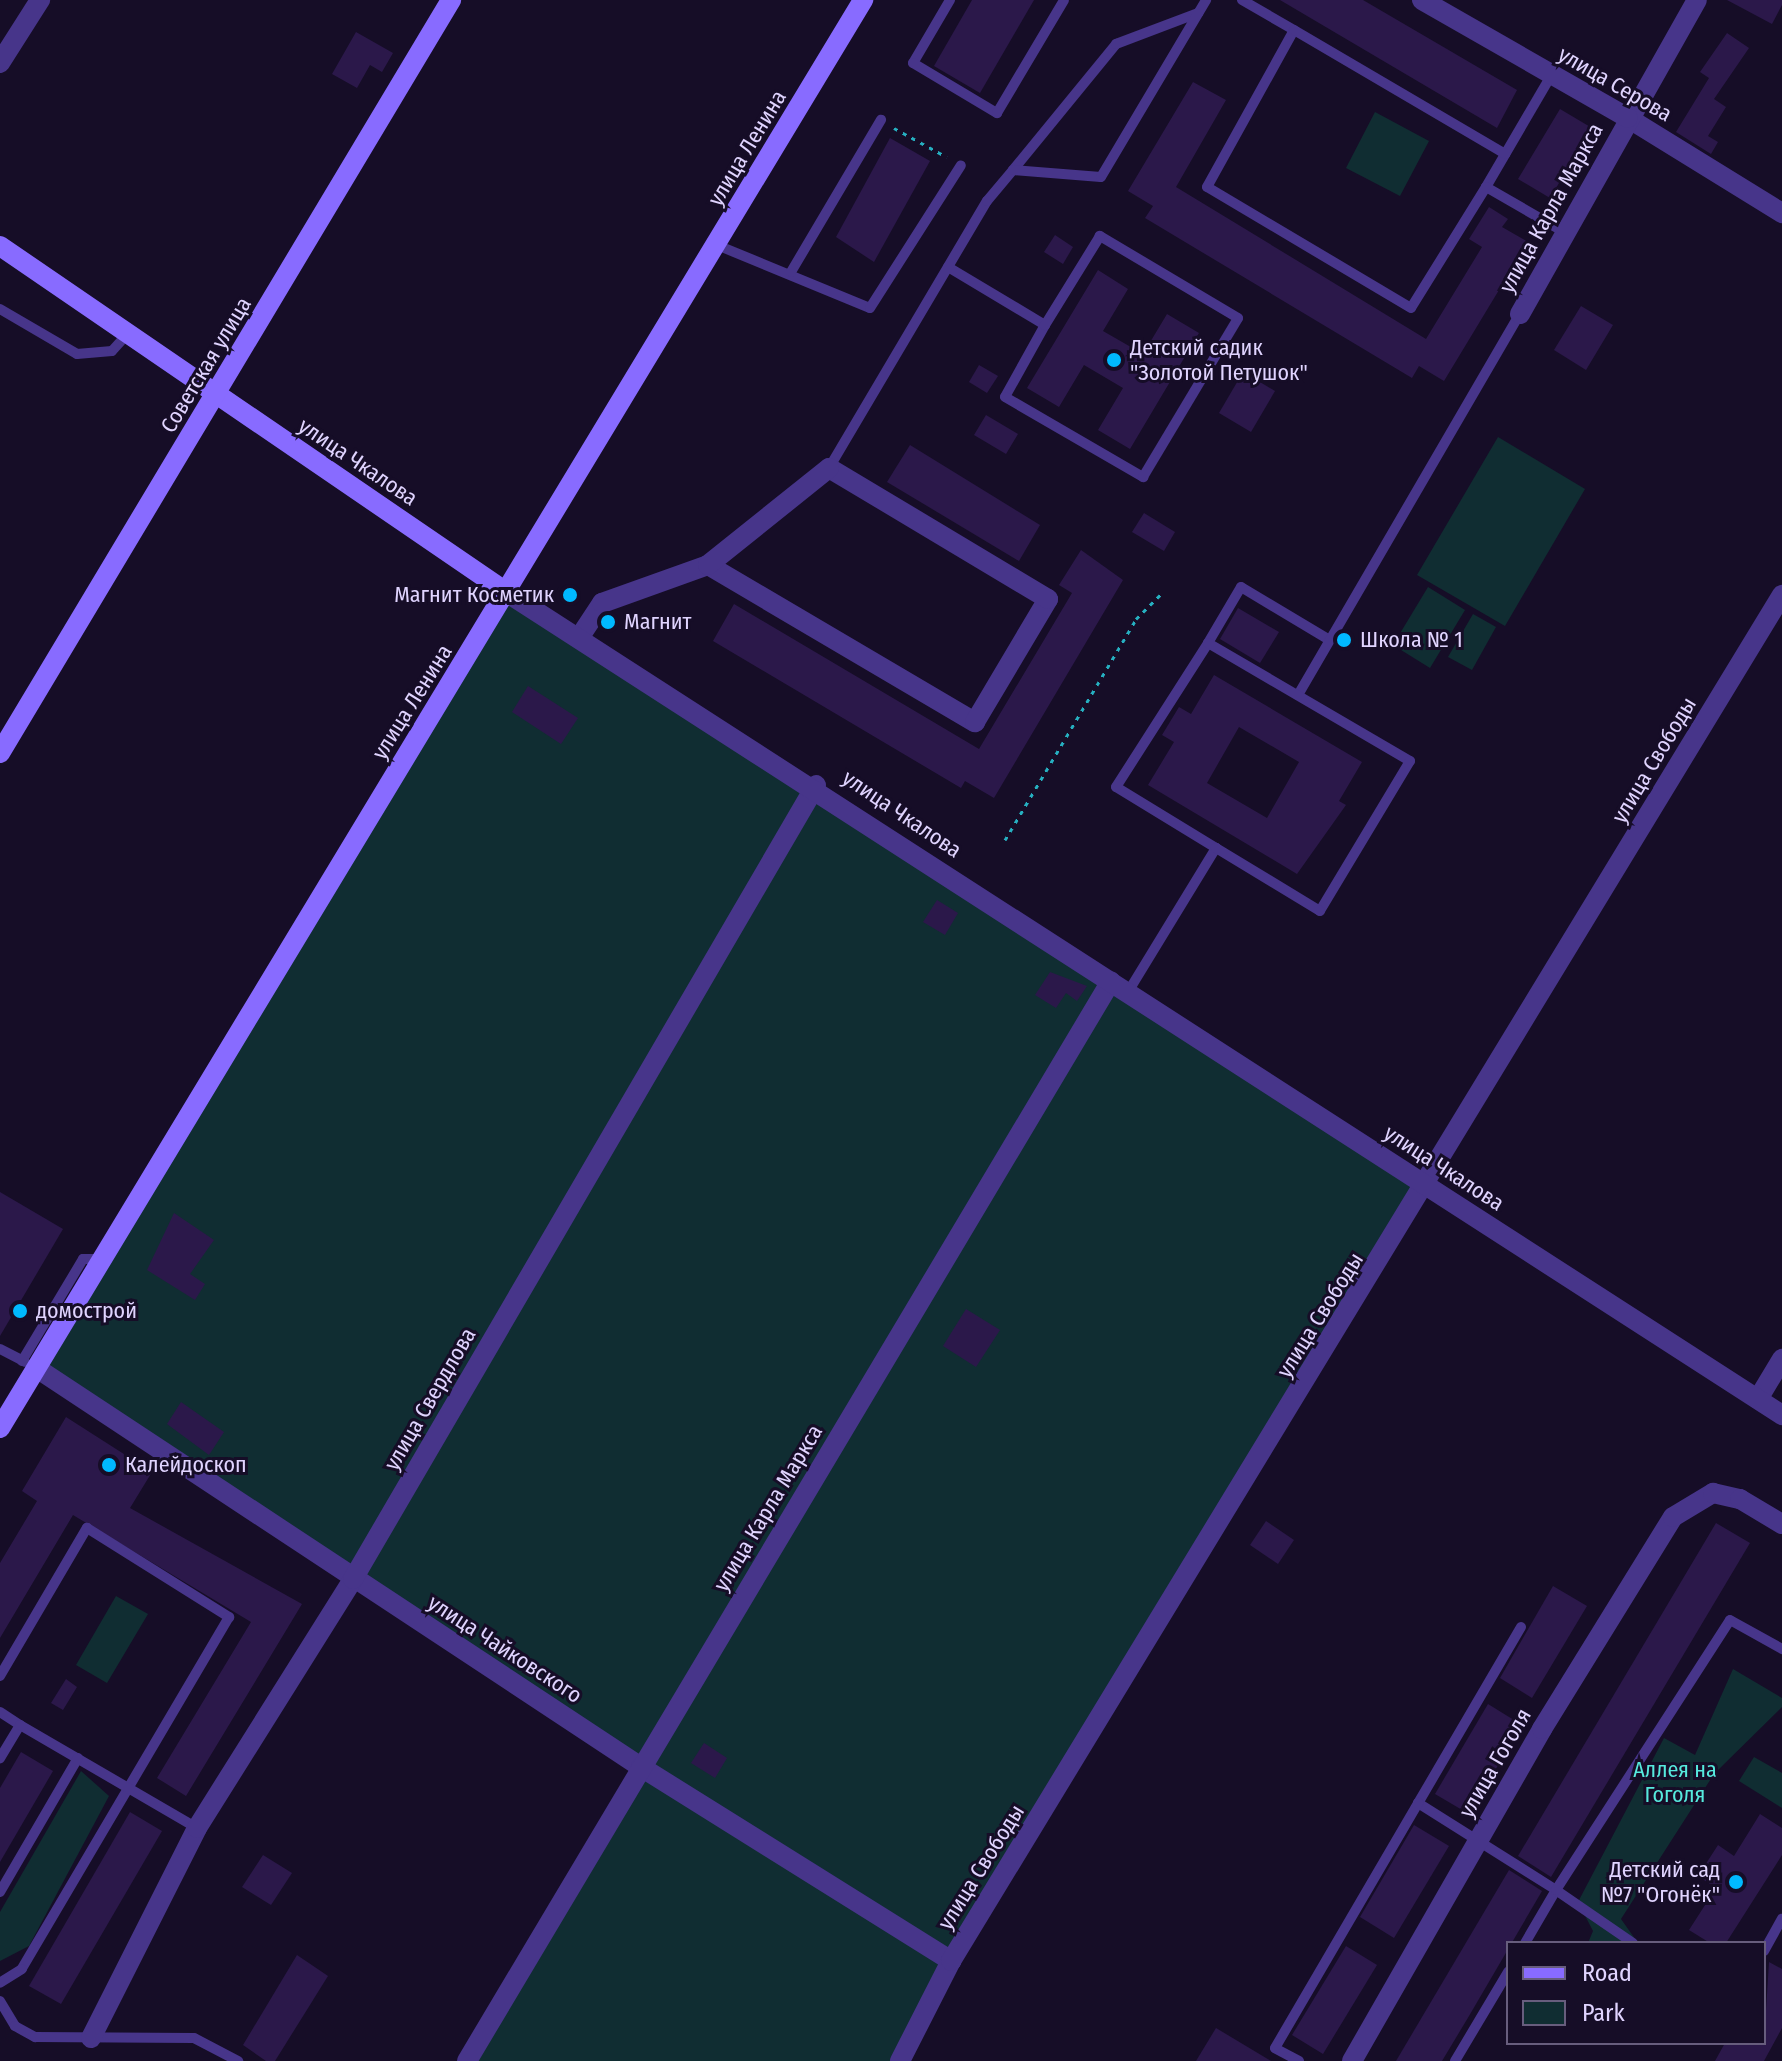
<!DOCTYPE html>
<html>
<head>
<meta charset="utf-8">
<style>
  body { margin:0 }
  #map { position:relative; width:1782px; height:2061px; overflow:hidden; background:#160d27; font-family:"Fira Sans Condensed",sans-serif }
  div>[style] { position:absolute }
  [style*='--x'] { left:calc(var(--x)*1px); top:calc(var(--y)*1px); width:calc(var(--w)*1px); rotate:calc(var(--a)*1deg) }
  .green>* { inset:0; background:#102d32 }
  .building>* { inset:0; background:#2b184a }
  .path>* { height:3px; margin-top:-1.5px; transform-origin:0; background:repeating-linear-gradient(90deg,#26b0c1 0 4px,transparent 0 10px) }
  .service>* { height:10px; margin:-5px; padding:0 5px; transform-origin:5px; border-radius:5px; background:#47358a }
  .minor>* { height:20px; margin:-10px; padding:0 10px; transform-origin:10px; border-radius:10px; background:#47358a }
  .tertiary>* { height:20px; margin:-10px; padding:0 10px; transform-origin:10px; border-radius:10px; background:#47358a }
  .secondary>* { height:20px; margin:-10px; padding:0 10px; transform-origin:10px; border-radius:10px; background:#886bff }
  .dots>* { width:22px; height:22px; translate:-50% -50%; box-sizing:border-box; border:4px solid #160d27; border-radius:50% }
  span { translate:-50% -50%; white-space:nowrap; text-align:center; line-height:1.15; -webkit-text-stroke:6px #160d27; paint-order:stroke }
  .street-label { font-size:22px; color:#e0d4ff }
  .poi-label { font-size:22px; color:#e0d4ff }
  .left { translate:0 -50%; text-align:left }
  .right { translate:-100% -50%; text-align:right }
  .park-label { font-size:22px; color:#56e9dd }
  .legend { position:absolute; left:1506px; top:1941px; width:260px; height:104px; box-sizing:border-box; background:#160d27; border:2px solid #675d7d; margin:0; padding:10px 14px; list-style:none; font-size:24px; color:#e0d4ff }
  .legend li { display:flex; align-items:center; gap:16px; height:40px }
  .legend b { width:40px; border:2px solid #675d7d }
</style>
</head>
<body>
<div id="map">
  <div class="green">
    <div style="clip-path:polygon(1375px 112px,1429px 141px,1400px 196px,1346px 168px)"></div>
    <div style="clip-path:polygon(1498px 437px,1585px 489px,1505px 626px,1417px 575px)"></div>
    <div style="clip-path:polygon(1428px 587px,1465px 610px,1430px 668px,1393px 645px)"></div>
    <div style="clip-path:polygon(509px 594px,1427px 1186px,898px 2061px,467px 2061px,641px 1767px,38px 1369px)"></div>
    <div style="clip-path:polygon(1473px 614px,1496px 627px,1472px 670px,1448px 657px)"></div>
    <div style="clip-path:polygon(116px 1596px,148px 1614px,107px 1683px,76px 1665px)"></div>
    <div style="clip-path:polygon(1733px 1669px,1782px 1698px,1782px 1707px,1714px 1774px,1621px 1919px,1638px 1943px,1588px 1943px,1593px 1931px,1578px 1902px,1664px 1738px,1695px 1755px)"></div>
    <div style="clip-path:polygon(1754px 1757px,1782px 1773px,1782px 1808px,1739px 1781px)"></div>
    <div style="clip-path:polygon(81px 1771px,109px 1796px,29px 1946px,0 1961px,0 1912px)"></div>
  </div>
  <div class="building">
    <div style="clip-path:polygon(972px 0,1034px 0,980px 93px,934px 66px)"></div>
    <div style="clip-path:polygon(1280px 0,1363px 0,1517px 90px,1497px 128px)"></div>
    <div style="clip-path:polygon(1727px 0,1782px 0,1782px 5px,1772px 24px)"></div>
    <div style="clip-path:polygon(356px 32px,393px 53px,382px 72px,370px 65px,357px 88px,332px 74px)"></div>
    <div style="clip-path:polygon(1727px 33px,1749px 48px,1714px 99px,1726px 107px,1708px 136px,1718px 142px,1711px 154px,1676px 132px,1709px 78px,1700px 72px)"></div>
    <div style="clip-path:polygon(1193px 82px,1226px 100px,1176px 187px,1426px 339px,1482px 247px,1469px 239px,1489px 207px,1508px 219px,1502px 227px,1528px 242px,1444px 381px,1419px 366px,1412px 378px,1145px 218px,1153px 206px,1128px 191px)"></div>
    <div style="clip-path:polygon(1560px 109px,1592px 128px,1550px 198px,1518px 179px)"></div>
    <div style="clip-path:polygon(890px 138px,930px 161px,874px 262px,836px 237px)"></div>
    <div style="clip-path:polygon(1055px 235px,1073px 247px,1063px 264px,1044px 252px)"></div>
    <div style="clip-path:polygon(1098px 270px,1128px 289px,1103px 331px,1143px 354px,1167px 314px,1199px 333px,1130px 449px,1098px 430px,1123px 388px,1084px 365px,1059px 407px,1027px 388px)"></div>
    <div style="clip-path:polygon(1581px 306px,1613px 325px,1586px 370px,1554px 350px)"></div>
    <div style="clip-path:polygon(979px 365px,998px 376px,987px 393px,969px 382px)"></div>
    <div style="clip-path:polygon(1243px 372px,1275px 391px,1251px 432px,1219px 413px)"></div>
    <div style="clip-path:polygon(986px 415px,1018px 434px,1006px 454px,974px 435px)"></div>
    <div style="clip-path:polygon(910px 445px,1040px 525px,1019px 561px,887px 482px)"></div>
    <div style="clip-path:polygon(1144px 513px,1175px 532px,1164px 551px,1132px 532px)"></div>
    <div style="clip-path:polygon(1081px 550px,1123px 580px,994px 798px,965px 781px,961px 788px,713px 641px,734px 604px,979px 749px,1072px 593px,1059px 585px)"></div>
    <div style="clip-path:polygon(1238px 608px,1279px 632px,1260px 663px,1220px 639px)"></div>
    <div style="clip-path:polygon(evenodd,1214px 675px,1362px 762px,1339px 801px,1346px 805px,1297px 874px,1148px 785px,1174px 742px,1162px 735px,1179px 707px,1191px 714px,1214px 675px,1239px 727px,1299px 762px,1267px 818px,1207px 783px,1239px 727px)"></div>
    <div style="clip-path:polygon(528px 686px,578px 718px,561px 744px,512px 712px)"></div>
    <div style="clip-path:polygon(937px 900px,958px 913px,945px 935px,923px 922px)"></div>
    <div style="clip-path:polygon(1050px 972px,1087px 986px,1077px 1001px,1066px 993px,1056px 1008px,1035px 995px)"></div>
    <div style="clip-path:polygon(0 1192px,63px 1229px,0 1336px)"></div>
    <div style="clip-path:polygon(174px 1213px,214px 1240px,190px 1274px,205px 1284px,195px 1300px,147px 1270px)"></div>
    <div style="clip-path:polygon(966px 1309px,1000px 1330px,976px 1367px,943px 1346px)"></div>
    <div style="clip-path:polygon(181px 1402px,224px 1432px,209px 1455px,167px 1424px)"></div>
    <div style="clip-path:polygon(66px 1417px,152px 1472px,130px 1508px,302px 1604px,186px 1796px,157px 1778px,251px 1622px,73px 1515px,0 1638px,0 1563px,37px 1501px,22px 1491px)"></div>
    <div style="clip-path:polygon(1266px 1521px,1294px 1540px,1278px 1564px,1250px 1545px)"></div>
    <div style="clip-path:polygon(1716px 1523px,1750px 1543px,1551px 1877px,1518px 1856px)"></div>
    <div style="clip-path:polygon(1553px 1586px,1587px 1606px,1532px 1698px,1500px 1678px)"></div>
    <div style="clip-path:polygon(66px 1679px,77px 1687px,63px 1710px,51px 1703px)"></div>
    <div style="clip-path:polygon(1488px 1704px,1522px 1725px,1469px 1814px,1435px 1794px)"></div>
    <div style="clip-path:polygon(704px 1743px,727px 1758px,715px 1778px,691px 1763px)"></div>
    <div style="clip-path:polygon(21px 1752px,53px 1771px,0 1862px,0 1788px)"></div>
    <div style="clip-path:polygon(130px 1812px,162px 1831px,61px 2004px,29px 1986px)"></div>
    <div style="clip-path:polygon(1760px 1814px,1782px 1828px,1782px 1855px,1726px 1943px,1710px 1943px,1689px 1930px,1716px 1888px,1698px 1876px,1718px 1845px,1734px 1856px)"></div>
    <div style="clip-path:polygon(1414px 1825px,1449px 1846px,1394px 1938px,1360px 1917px)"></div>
    <div style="clip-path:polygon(263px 1855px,292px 1873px,271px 1905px,242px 1887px)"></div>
    <div style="clip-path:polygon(1509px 1870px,1542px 1891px,1469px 2016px,1442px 2061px,1396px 2061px)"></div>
    <div style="clip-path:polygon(1346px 1946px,1377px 1965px,1323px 2054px,1292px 2035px)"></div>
    <div style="clip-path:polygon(297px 1955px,328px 1976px,275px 2061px,266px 2061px,243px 2045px)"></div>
    <div style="clip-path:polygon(1769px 1962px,1782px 1969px,1782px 2028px,1764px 2061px,1715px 2061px,1725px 2043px,1764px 2043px)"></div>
    <div style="clip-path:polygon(1216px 2028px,1271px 2061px,1196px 2061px)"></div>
  </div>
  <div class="path">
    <div style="--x:894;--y:128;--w:60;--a:28.7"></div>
    <div style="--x:1005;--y:840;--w:257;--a:-59.3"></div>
    <div style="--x:1136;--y:619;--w:37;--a:-45"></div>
  </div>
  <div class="service">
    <div style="--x:950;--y:0;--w:73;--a:120.4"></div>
    <div style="--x:913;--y:63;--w:98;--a:30.8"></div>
    <div style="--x:997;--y:113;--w:131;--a:-59.3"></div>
    <div style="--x:1242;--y:0;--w:60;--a:30"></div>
    <div style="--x:1552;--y:74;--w:131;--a:120.3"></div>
    <div style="--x:1486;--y:187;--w:90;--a:30"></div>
    <div style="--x:1013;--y:170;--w:163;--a:-50.7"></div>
    <div style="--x:1116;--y:44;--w:88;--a:-20.7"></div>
    <div style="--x:1486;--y:187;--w:142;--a:121.8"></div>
    <div style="--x:1411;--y:308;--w:237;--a:-149.3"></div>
    <div style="--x:1207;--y:187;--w:179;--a:-61"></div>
    <div style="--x:1294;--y:30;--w:245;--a:30.4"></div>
    <div style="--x:717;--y:245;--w:165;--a:22.4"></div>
    <div style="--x:870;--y:308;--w:169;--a:-57.5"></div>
    <div style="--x:948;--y:267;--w:113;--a:30.9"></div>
    <div style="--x:1045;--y:325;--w:82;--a:119.1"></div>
    <div style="--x:1005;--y:397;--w:160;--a:30.1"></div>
    <div style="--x:1143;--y:477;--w:185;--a:-59.1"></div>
    <div style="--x:1238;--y:318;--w:161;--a:-149.3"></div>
    <div style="--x:1100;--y:236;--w:105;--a:121.7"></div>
    <div style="--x:791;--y:272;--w:177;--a:-59.4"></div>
    <div style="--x:0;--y:309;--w:89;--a:30.3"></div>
    <div style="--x:77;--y:354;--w:35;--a:-5"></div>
    <div style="--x:112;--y:351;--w:25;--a:-48"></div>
    <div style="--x:829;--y:468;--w:310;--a:-59.4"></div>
    <div style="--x:987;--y:201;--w:40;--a:-50"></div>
    <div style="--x:1013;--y:170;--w:88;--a:4.5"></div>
    <div style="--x:1101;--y:177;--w:206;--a:-59.3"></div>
    <div style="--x:1208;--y:643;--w:65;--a:-59.5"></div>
    <div style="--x:1241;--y:587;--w:101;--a:30.9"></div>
    <div style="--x:1298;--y:695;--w:441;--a:-59.8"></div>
    <div style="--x:1128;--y:992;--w:169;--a:-58.6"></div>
    <div style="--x:1216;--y:848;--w:117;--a:-148.6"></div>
    <div style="--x:1116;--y:787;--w:171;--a:-57.4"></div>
    <div style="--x:1208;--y:643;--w:234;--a:30.3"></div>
    <div style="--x:1410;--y:761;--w:175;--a:121"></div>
    <div style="--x:1320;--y:911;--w:122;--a:-148.8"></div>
    <div style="--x:0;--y:1349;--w:28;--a:27"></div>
    <div style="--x:22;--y:1361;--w:119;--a:-59.1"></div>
    <div style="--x:83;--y:1259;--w:20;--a:0"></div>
    <div style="--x:1521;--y:1627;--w:204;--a:120.3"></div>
    <div style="--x:1418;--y:1803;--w:163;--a:32.2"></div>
    <div style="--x:1556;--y:1890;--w:61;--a:120.3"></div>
    <div style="--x:0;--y:1676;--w:172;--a:-59.6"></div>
    <div style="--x:87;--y:1528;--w:168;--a:32.1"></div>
    <div style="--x:229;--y:1617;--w:408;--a:120.5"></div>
    <div style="--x:22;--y:1969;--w:26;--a:148"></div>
    <div style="--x:0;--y:1712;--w:24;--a:33"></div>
    <div style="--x:20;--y:1725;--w:39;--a:121"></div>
    <div style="--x:20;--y:1725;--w:205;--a:30.2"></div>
    <div style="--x:0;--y:1892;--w:155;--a:-59.8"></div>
    <div style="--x:1633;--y:1943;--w:93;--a:-145.5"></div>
    <div style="--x:1556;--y:1890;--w:321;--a:-57.2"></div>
    <div style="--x:1730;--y:1620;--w:60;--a:29.1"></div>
    <div style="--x:1764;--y:1951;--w:37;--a:-61"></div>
    <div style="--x:0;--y:2001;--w:29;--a:59"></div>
    <div style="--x:15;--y:2026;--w:23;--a:29"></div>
    <div style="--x:35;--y:2037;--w:159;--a:0.4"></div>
    <div style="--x:194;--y:2038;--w:50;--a:27.6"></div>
    <div style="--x:1299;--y:2061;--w:27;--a:-152"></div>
    <div style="--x:1275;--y:2048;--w:284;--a:-59.7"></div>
    <div style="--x:1455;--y:2061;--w:104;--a:-59.2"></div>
  </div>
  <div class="minor">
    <div style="--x:0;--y:63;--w:75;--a:-57.6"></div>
    <div style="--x:1628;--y:118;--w:181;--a:31.7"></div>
    <div style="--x:1520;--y:314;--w:360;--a:-60.6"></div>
    <div style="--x:579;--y:638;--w:42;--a:-56.7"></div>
    <div style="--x:602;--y:603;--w:113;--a:-19.7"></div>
    <div style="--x:708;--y:565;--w:310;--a:30.5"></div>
    <div style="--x:975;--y:722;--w:143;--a:-59.3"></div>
    <div style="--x:1048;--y:599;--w:255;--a:-149.1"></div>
    <div style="--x:829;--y:468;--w:155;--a:141.3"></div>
    <div style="--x:38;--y:1369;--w:723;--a:33.43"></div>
    <div style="--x:641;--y:1767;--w:366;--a:32"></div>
    <div style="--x:1758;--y:1399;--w:47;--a:-59"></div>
    <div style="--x:91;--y:2038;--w:235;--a:-63.2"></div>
    <div style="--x:197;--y:1828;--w:294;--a:-57.9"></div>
    <div style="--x:353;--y:1579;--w:919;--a:-59.75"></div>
    <div style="--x:467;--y:2061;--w:1257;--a:-59.19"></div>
    <div style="--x:900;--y:2061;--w:112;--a:-63"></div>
    <div style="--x:951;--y:1961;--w:1599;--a:-58.69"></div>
  </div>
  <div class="tertiary">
    <div style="--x:1422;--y:0;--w:237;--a:29.8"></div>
    <div style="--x:509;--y:594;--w:1515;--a:32.82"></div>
    <div style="--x:1352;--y:2061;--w:383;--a:-60.2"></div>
    <div style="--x:1542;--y:1729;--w:249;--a:-58.3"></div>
    <div style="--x:1673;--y:1517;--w:47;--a:-31"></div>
    <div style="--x:1713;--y:1493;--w:28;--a:13"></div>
    <div style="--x:1740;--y:1499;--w:49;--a:30.8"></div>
  </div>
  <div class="secondary">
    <div style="--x:0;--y:246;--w:617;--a:34.36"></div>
    <div style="--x:0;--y:753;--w:878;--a:-59.08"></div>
    <div style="--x:0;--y:1428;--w:1669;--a:-58.85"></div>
  </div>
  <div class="dots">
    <div style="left:1114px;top:360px;background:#00b9ff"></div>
    <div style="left:570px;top:595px;background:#00b9ff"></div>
    <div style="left:608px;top:622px;background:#00b9ff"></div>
    <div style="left:1344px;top:640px;background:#00b9ff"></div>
    <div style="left:20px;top:1311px;background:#00b9ff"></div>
    <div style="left:109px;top:1465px;background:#00b9ff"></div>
    <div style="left:1736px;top:1882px;background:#00b9ff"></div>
  </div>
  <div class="street-label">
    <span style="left:1615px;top:84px;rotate:30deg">улица Серова</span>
    <span style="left:747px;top:148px;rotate:-59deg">улица Ленина</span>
    <span style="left:1551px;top:208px;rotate:-61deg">улица Карла Маркса</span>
    <span style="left:206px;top:365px;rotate:-59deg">Советская улица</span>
    <span style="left:358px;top:462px;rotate:34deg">улица Чкалова</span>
    <span style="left:412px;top:702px;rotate:-58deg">улица Ленина</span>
    <span style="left:1654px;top:760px;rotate:-59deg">улица Свободы</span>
    <span style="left:902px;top:814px;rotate:34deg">улица Чкалова</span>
    <span style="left:1444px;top:1168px;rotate:33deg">улица Чкалова</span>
    <span style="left:1320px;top:1315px;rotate:-58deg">улица Свободы</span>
    <span style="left:430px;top:1399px;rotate:-60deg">улица Свердлова</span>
    <span style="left:768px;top:1508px;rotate:-59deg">улица Карла Маркса</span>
    <span style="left:505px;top:1649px;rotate:33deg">улица Чайковского</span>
    <span style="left:1495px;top:1763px;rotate:-60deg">улица Гоголя</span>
    <span style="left:981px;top:1867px;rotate:-58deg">улица Свободы</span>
  </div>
  <div class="poi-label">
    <span class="left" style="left:1130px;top:360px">Детский садик<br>"Золотой Петушок"</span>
    <span class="right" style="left:554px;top:595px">Магнит Косметик</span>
    <span class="left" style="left:624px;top:622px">Магнит</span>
    <span class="left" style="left:1360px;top:640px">Школа № 1</span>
    <span class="left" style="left:36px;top:1311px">домострой</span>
    <span class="left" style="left:125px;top:1465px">Калейдоскоп</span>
    <span class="right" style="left:1720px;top:1882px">Детский сад<br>№7 "Огонёк"</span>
  </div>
  <div class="park-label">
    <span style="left:1675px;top:1782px">Аллея на<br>Гоголя</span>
  </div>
  <ul class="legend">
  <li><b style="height:10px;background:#886bff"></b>Road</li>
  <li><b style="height:22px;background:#102d32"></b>Park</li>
  </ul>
</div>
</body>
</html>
